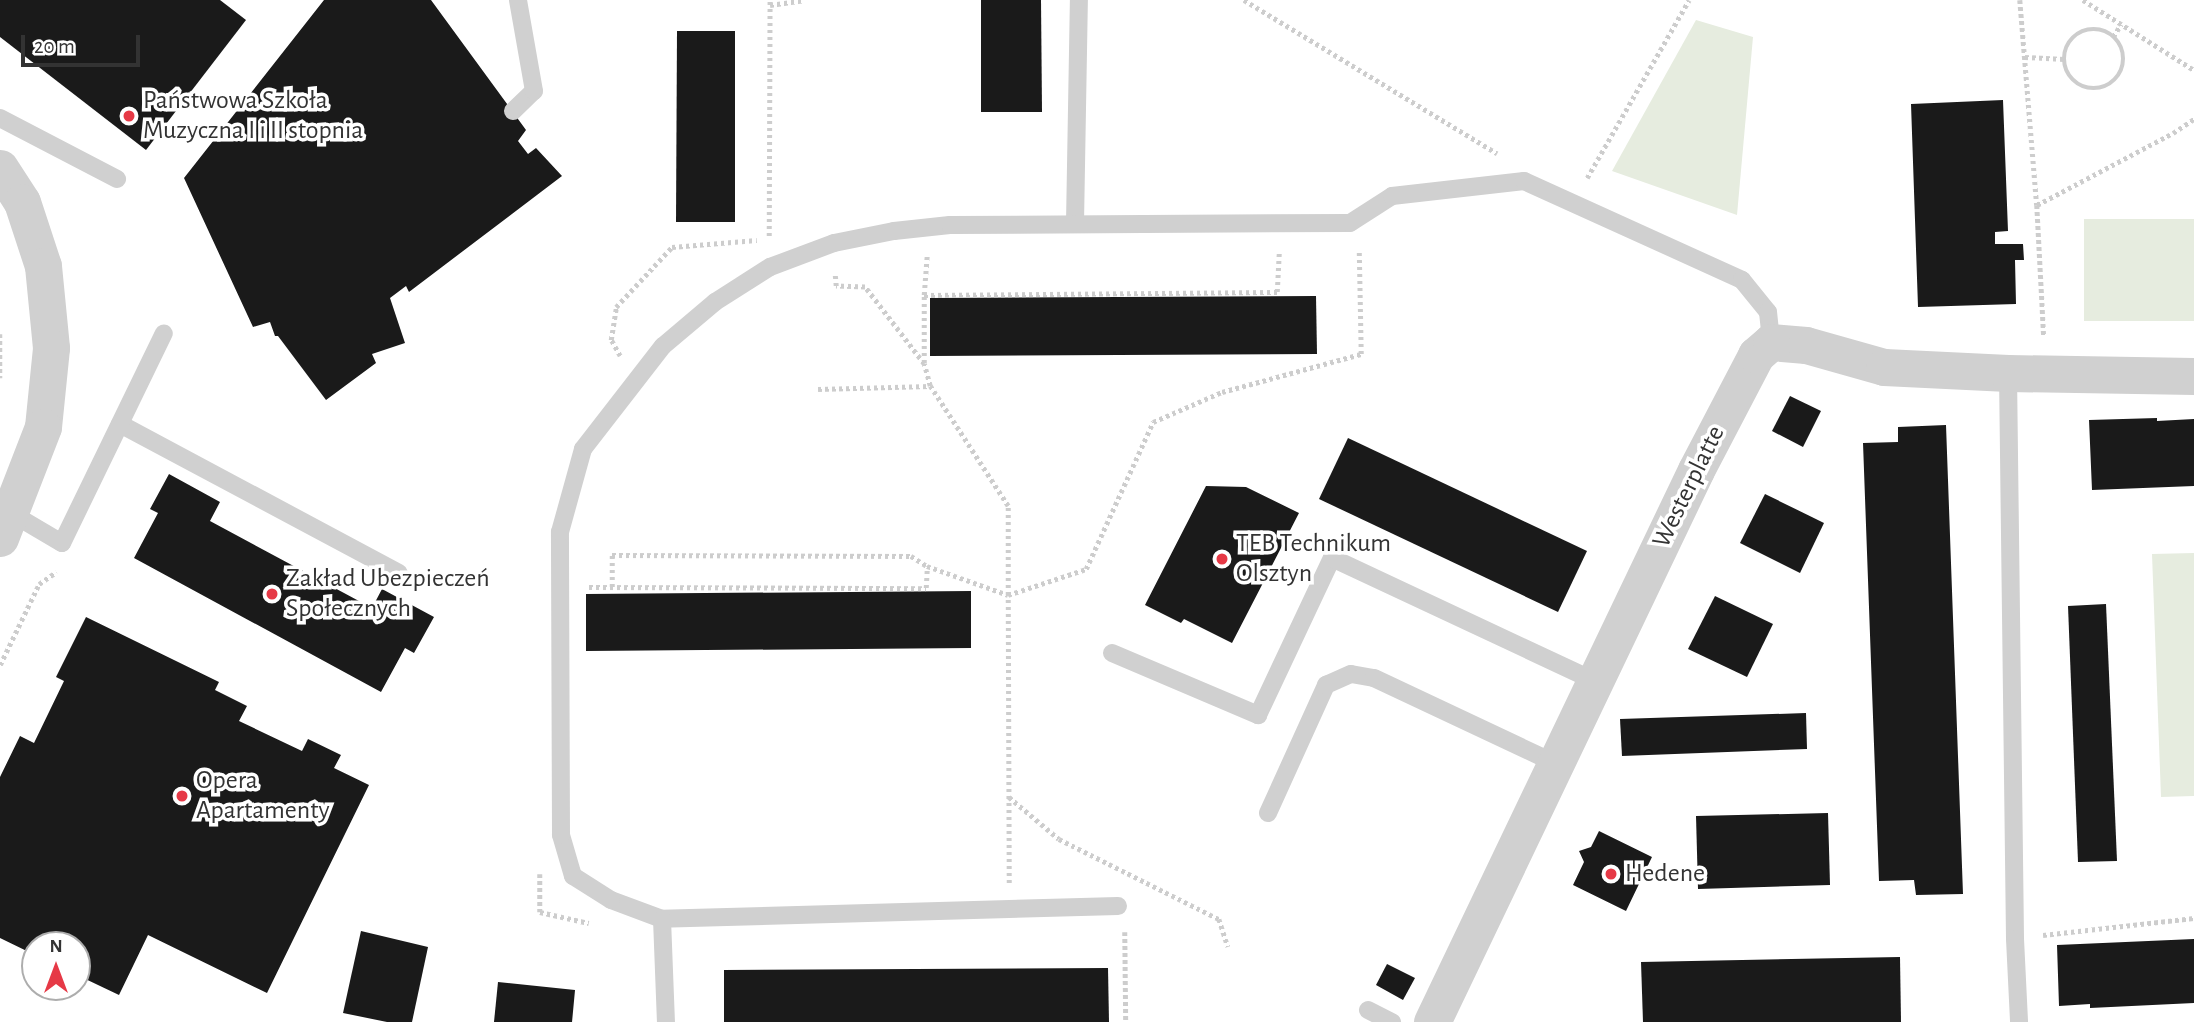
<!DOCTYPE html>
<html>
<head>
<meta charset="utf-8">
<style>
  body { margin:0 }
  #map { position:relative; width:2194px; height:1022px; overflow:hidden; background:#fff; font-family:"Alegreya Sans",sans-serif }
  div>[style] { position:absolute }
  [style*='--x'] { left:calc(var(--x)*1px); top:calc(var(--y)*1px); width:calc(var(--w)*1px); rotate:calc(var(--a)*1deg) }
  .green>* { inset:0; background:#e6ecdf }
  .building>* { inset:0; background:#1a1a1a }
  .path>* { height:4.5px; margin-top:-2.25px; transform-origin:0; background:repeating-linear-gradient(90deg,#cdcdcd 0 3.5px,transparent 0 7px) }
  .path>.ring { margin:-2.25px; padding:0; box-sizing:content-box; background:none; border:4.5px solid #cdcdcd; border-radius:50% }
  .service>* { height:18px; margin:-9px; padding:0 9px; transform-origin:9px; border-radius:9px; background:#d0d0d0 }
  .minor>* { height:37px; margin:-18.5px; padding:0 18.5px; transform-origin:18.5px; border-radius:18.5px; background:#d0d0d0 }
  .dots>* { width:19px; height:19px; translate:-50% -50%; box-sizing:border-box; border:4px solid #fff; border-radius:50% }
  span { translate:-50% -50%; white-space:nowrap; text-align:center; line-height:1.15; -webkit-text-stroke:7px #fff; paint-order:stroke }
  .poi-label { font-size:26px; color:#333 }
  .left { translate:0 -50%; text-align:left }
  .street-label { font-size:26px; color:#333 }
  .north { position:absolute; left:21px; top:931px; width:70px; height:70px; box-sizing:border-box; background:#fff; border:2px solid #adadad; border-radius:50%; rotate:0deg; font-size:19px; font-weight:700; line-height:28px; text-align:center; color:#333 }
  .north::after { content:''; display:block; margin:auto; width:24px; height:32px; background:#e63946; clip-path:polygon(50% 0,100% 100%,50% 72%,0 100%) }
  .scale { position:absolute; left:21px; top:35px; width:119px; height:32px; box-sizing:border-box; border:4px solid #333; border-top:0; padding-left:9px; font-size:21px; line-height:24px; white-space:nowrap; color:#333; -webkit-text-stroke:5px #fff; paint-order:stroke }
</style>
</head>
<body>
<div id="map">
  <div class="green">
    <div style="clip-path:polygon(1696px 20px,1753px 37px,1737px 215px,1612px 171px)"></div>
    <div style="clip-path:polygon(2084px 219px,2194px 219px,2194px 321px,2084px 321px)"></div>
    <div style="clip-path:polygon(2194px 553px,2194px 796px,2161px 797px,2152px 554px)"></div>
  </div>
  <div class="building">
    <div style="clip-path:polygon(0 0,220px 0,246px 20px,146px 150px,0 37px)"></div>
    <div style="clip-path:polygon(324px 0,431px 0,526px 130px,518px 141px,528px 154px,536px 148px,562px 176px,409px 292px,406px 286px,390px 298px,405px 343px,372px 354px,376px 363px,326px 400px,278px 336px,275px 336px,270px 322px,253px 327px,184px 178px)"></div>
    <div style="clip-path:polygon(981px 0,1041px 0,1042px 112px,981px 112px)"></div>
    <div style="clip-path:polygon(677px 31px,735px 31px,735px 222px,676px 222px)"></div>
    <div style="clip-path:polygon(2003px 100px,2008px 231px,1995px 232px,1995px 244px,2023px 244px,2024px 260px,2015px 260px,2016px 304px,1918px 307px,1911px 104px)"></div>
    <div style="clip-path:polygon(1316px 296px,1317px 354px,930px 356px,930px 298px)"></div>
    <div style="clip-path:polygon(1790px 396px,1821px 411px,1803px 447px,1772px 431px)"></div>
    <div style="clip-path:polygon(2157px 418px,2157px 421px,2194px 419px,2194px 486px,2092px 490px,2089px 420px)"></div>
    <div style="clip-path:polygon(1946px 425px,1963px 894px,1916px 895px,1914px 880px,1879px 881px,1863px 443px,1898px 442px,1898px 427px)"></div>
    <div style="clip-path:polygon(1348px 438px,1587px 551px,1558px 612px,1319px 499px)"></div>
    <div style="clip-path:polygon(169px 474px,220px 502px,210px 521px,372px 608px,382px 589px,434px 617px,414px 653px,405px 648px,381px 692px,134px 558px,158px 513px,150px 509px)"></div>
    <div style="clip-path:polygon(1206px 486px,1246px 487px,1299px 513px,1232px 643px,1184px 619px,1181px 623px,1145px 605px)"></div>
    <div style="clip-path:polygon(1765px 494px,1824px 523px,1800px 573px,1740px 543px)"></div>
    <div style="clip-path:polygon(971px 591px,971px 648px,586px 651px,586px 594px)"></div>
    <div style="clip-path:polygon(1715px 596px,1773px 624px,1747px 677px,1688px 649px)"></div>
    <div style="clip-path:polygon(2106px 604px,2117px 861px,2078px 862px,2068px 606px)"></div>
    <div style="clip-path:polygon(86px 617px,219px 682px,215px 690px,247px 706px,239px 721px,302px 751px,308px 739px,341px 755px,334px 768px,369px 785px,267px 993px,148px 935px,119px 995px,77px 975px,77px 945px,35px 945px,35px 955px,0 938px,0 777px,20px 736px,34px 743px,64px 681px,56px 677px)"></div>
    <div style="clip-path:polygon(1806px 713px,1807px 749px,1622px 756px,1620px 719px)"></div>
    <div style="clip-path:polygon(1828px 813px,1830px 885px,1698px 889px,1696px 816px)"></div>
    <div style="clip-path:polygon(1599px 831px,1652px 857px,1626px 911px,1573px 885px,1584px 862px,1579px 851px,1591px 847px)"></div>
    <div style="clip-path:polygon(361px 931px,428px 947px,412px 1022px,387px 1022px,343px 1013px)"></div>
    <div style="clip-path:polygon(2194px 939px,2194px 1003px,2090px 1008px,2090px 1004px,2059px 1006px,2057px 945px)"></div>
    <div style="clip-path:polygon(1900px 957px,1901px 1022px,1643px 1022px,1641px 962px)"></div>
    <div style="clip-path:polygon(1387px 964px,1415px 978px,1403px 1000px,1376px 985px)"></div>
    <div style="clip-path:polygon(1108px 968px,1109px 1022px,724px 1022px,724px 970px)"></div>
    <div style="clip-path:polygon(498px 982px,575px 990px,572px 1022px,494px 1022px)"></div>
  </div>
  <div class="path">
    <div style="--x:1244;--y:0;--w:296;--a:31.2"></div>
    <div style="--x:2020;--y:0;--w:206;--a:85.3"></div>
    <div style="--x:2037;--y:205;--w:132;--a:87"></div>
    <div style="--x:2083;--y:0;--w:131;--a:32.2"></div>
    <div style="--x:770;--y:5;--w:34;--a:-8"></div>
    <div class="ring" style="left:2064px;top:29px;width:55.5px;height:55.5px"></div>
    <div style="--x:2113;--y:37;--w:15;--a:-58"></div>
    <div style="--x:2025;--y:57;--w:39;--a:3"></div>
    <div style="--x:1587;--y:178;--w:205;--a:-60.2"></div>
    <div style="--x:2037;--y:205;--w:154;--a:-27.9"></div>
    <div style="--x:2173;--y:133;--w:25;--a:-34"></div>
    <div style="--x:769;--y:236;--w:236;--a:-89.8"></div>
    <div style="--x:924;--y:295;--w:40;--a:-85.7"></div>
    <div style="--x:0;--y:334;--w:44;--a:90"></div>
    <div style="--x:620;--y:356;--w:18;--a:-119"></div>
    <div style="--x:611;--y:340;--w:33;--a:-81"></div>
    <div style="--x:616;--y:307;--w:82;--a:-47"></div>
    <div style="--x:672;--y:247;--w:85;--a:-4.7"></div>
    <div style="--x:924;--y:363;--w:68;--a:-90"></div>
    <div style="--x:924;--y:295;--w:353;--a:-0.5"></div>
    <div style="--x:1277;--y:292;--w:39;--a:-87"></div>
    <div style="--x:818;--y:389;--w:112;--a:-1.5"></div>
    <div style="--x:589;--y:587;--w:337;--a:0.2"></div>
    <div style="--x:926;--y:588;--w:22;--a:-87"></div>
    <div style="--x:927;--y:566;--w:86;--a:19.7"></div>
    <div style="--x:1008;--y:595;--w:89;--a:-90"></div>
    <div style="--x:1008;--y:506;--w:143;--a:-123"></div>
    <div style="--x:930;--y:386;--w:23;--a:-105"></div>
    <div style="--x:924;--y:364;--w:97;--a:-127.5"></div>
    <div style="--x:865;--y:287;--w:29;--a:-178"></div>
    <div style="--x:836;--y:286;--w:12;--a:-95"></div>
    <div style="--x:612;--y:587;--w:32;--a:-90"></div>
    <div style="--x:612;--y:555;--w:299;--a:0.2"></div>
    <div style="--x:911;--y:556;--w:19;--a:32"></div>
    <div style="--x:0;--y:665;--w:90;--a:-64.3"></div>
    <div style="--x:39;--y:584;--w:21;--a:-35"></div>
    <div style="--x:1009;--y:797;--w:65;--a:40"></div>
    <div style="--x:1059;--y:839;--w:179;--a:26.6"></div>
    <div style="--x:1219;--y:919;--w:29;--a:72"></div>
    <div style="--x:540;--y:874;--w:38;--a:90"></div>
    <div style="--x:540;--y:912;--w:50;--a:12.7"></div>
    <div style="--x:1009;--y:883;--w:288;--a:-90.2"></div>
    <div style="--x:1008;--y:595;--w:82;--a:-18.4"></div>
    <div style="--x:1086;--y:569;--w:162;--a:-65.5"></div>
    <div style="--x:1153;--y:422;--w:75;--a:-23.5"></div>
    <div style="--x:1222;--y:392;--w:144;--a:-15.3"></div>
    <div style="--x:1361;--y:354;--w:104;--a:-91.1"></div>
    <div style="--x:1125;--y:932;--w:90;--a:89.4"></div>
    <div style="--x:2043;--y:935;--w:152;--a:-6.4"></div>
  </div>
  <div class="service">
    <div style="--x:513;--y:111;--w:29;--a:-44"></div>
    <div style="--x:534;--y:91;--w:92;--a:-100"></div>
    <div style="--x:0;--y:118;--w:132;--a:27.5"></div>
    <div style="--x:1075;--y:223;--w:223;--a:-89"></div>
    <div style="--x:2008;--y:373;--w:566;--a:89.29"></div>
    <div style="--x:2015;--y:939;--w:83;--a:87.2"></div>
    <div style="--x:120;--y:424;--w:316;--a:28.1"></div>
    <div style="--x:11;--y:513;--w:59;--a:30.5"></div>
    <div style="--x:62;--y:543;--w:233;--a:-64.1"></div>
    <div style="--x:1112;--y:653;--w:159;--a:23"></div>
    <div style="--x:1258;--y:715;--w:174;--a:-64.8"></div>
    <div style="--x:1332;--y:558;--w:290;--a:25.1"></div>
    <div style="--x:1268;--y:813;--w:141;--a:-65.6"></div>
    <div style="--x:1326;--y:685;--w:27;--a:-24"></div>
    <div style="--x:1351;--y:674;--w:23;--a:10"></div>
    <div style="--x:1374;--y:678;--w:200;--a:25.2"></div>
    <div style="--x:1118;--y:906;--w:456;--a:178.4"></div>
    <div style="--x:662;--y:919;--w:54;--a:-159.6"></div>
    <div style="--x:611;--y:900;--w:45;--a:-147.7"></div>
    <div style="--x:573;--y:876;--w:43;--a:-106.3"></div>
    <div style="--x:561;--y:835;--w:303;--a:-90.2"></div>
    <div style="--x:560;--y:532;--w:86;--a:-74.5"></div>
    <div style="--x:583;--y:449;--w:130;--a:-52.2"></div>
    <div style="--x:663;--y:346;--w:68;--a:-40.2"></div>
    <div style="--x:715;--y:302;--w:65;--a:-32.5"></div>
    <div style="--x:770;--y:267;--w:68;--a:-20.6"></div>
    <div style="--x:834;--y:243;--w:61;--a:-11.3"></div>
    <div style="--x:894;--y:231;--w:56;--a:-6.1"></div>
    <div style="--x:950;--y:225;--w:400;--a:-0.3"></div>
    <div style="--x:1350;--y:223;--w:50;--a:-32.7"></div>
    <div style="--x:1392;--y:196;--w:133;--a:-6.5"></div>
    <div style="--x:1524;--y:181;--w:239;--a:24.4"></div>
    <div style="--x:1742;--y:280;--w:41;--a:50.9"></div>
    <div style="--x:1768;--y:312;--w:30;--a:84"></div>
    <div style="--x:662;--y:919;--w:103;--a:87.8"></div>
    <div style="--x:1368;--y:1010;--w:27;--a:27"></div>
  </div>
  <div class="minor">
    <div style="--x:0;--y:168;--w:40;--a:57.1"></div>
    <div style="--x:22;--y:202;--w:67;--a:71.8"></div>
    <div style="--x:43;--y:266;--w:82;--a:84.4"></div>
    <div style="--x:51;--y:348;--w:79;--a:95.8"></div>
    <div style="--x:43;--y:427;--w:119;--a:111.2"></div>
    <div style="--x:1432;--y:1022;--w:612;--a:-64.44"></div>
    <div style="--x:1696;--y:470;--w:130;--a:-62.4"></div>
    <div style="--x:1756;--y:355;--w:20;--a:-41"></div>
    <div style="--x:1771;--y:342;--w:35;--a:5"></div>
    <div style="--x:1806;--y:345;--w:81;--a:15.8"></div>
    <div style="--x:1884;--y:367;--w:124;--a:2.8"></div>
    <div style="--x:2008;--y:373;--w:186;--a:0.9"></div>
  </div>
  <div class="dots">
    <div style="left:129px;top:116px;background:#e63946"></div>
    <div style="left:1222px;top:559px;background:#e63946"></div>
    <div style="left:272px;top:594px;background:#e63946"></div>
    <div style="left:182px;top:796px;background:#e63946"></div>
    <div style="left:1611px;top:874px;background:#e63946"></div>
  </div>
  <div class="poi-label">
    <span class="left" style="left:143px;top:116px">Państwowa Szkoła<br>Muzyczna I i II stopnia</span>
    <span class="left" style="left:1236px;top:559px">TEB Technikum<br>Olsztyn</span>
    <span class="left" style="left:286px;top:594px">Zakład Ubezpieczeń<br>Społecznych</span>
    <span class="left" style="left:196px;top:796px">Opera<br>Apartamenty</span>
    <span class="left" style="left:1625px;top:874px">Hedene</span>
  </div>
  <div class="street-label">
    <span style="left:1689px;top:487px;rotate:-64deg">Westerplatte</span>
  </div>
  <div class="north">N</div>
  <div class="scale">20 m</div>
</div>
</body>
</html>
